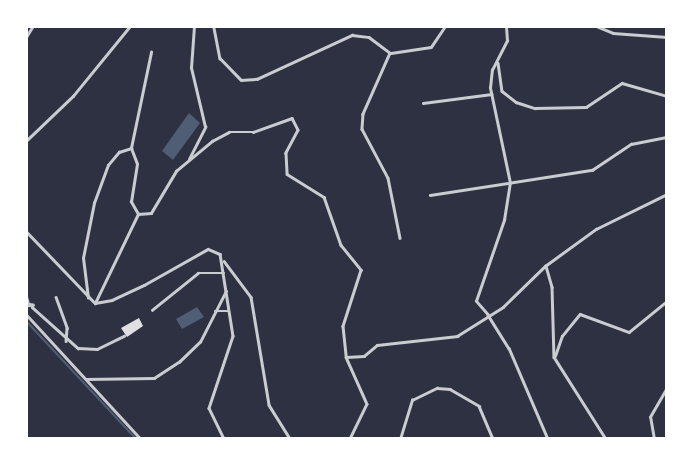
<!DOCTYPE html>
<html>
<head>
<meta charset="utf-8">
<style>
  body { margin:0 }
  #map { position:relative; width:693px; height:465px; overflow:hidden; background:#2d3142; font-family:"IBM Plex Sans",sans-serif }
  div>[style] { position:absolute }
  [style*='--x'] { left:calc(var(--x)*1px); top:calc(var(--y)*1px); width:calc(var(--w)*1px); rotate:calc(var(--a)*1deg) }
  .water>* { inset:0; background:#4f5d75 }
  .stream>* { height:2px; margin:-1px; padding:0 1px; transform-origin:1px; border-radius:1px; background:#4f5d75 }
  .building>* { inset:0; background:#e0e0e3 }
  .minor>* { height:2.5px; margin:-1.25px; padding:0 1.25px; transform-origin:1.25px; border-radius:1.25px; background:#caccd0 }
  span { translate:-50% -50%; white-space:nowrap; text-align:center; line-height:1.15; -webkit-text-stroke:5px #fff; paint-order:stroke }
  .frame { position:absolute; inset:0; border:28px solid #fff; pointer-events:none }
</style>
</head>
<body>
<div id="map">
  <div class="water">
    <div style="clip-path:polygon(189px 113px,200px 123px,173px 160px,162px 151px)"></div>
    <div style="clip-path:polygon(197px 307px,204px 317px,182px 329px,176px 319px)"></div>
  </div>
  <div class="stream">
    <div style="--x:27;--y:322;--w:160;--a:47"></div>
  </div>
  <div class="building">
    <div style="clip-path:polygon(139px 318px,143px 326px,127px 337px,121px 328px)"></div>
  </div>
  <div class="minor">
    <div style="--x:213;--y:26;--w:2;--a:0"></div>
    <div style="--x:596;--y:26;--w:18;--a:22"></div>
    <div style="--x:613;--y:33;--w:54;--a:4.2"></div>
    <div style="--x:214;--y:28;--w:31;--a:79"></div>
    <div style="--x:220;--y:58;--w:30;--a:46"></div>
    <div style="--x:241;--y:80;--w:16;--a:-4"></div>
    <div style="--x:257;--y:79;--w:105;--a:-24.9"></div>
    <div style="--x:352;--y:35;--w:17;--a:7"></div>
    <div style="--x:369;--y:37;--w:26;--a:37"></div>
    <div style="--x:390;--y:53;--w:67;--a:113.9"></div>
    <div style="--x:363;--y:114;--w:15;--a:94"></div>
    <div style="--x:362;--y:129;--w:55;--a:62"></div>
    <div style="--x:388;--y:178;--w:61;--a:78.7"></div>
    <div style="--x:26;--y:37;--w:13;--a:-58"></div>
    <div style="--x:391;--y:53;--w:40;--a:-8.5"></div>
    <div style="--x:431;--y:47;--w:25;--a:-56"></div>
    <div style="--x:498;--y:63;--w:28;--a:82"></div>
    <div style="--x:502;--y:91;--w:18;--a:38"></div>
    <div style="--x:516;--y:102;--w:20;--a:18"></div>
    <div style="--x:535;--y:108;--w:51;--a:-1.1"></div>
    <div style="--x:586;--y:107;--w:43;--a:-33.7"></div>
    <div style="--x:622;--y:83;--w:47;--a:16.1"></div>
    <div style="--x:423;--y:103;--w:69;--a:-7.5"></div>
    <div style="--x:26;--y:141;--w:65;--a:-43.8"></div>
    <div style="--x:73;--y:96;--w:90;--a:-50.8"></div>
    <div style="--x:189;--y:159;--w:36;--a:-63"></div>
    <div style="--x:205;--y:127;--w:61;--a:-103.3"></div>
    <div style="--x:191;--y:68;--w:42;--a:-85.9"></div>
    <div style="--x:430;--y:195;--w:164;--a:-8.8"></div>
    <div style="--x:592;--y:170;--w:47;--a:-33.7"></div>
    <div style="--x:631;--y:144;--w:37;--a:-11"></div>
    <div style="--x:138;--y:214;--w:13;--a:-4"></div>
    <div style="--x:151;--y:213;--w:49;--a:-59.2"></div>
    <div style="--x:176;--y:171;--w:47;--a:-39.8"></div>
    <div style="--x:212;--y:141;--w:19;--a:-28"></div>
    <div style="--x:229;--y:132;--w:24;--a:0"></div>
    <div style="--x:253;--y:132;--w:41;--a:-19.7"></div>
    <div style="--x:292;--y:118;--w:13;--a:63"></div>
    <div style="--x:298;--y:130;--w:26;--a:118"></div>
    <div style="--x:286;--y:153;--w:21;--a:87"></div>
    <div style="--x:287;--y:174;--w:44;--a:31.9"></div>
    <div style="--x:324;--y:197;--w:51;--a:70.5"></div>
    <div style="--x:341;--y:245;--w:32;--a:51"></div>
    <div style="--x:361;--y:270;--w:59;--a:107.8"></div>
    <div style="--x:343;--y:326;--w:31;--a:84"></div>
    <div style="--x:346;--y:357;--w:51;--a:65.9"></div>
    <div style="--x:367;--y:404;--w:39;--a:116"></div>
    <div style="--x:26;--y:231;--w:100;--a:46.2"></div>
    <div style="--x:95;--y:303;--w:17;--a:-10"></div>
    <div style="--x:112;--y:300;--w:35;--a:-25"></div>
    <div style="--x:144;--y:285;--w:73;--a:-29.4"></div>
    <div style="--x:208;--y:249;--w:13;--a:23"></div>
    <div style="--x:220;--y:254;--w:83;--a:81"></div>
    <div style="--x:233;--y:336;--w:76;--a:108.4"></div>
    <div style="--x:209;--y:408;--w:34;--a:64"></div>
    <div style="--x:224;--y:261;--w:45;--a:53.1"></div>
    <div style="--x:251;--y:297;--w:109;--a:80.5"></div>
    <div style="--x:269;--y:405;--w:40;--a:58"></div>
    <div style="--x:546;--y:266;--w:22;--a:74"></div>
    <div style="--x:552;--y:287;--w:70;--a:88.4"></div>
    <div style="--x:554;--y:357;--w:97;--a:57.6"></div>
    <div style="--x:26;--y:295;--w:7;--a:74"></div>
    <div style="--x:56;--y:297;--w:33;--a:70"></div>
    <div style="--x:67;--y:328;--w:13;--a:94"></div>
    <div style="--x:88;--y:298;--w:40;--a:-97.1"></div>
    <div style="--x:83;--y:258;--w:56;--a:-78.7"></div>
    <div style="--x:94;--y:203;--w:40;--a:-69.8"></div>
    <div style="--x:108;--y:165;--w:17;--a:-50"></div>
    <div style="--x:119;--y:152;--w:13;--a:-18"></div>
    <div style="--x:26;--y:303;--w:7;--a:16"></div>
    <div style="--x:33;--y:305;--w:7;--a:172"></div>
    <div style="--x:95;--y:303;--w:99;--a:-64.2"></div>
    <div style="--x:138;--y:214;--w:14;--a:-120"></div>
    <div style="--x:131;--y:202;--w:38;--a:-81"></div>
    <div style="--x:137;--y:164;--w:17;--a:-111"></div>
    <div style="--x:131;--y:148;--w:98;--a:-78.2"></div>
    <div style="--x:32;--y:307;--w:62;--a:41.7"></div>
    <div style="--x:78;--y:348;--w:19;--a:3"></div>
    <div style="--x:97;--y:349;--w:30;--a:-26"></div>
    <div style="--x:152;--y:310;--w:59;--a:-38.8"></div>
    <div style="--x:198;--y:273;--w:26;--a:0"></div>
    <div style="--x:215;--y:311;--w:14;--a:0"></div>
    <div style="--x:26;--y:314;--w:170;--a:47.4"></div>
    <div style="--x:488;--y:315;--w:18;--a:-131"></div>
    <div style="--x:476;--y:301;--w:86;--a:-70.9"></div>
    <div style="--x:504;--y:220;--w:37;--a:-81"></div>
    <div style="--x:510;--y:183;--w:97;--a:-101.9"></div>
    <div style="--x:490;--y:88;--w:18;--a:-84"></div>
    <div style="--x:492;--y:70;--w:33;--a:-63"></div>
    <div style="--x:507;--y:41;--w:15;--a:-94"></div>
    <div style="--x:488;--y:315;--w:39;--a:58"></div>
    <div style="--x:509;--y:348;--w:99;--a:66.8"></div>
    <div style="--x:555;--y:356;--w:21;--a:-71"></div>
    <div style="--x:562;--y:336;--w:28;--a:-51"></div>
    <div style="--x:580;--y:314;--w:52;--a:20.2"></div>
    <div style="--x:629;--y:332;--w:49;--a:-39.2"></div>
    <div style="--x:346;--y:357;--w:18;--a:-3"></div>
    <div style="--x:364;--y:356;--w:17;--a:-40"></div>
    <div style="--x:377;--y:345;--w:81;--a:-6.4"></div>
    <div style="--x:457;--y:336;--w:54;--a:-32.2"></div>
    <div style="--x:503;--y:307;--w:59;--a:-44.3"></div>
    <div style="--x:545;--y:266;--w:63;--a:-36"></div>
    <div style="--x:596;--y:229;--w:79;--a:-26.2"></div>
    <div style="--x:86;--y:379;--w:68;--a:-0.8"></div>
    <div style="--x:154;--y:378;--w:30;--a:-33"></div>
    <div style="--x:179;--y:362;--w:29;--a:-44"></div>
    <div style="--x:200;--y:342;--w:57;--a:-63"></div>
    <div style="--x:400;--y:439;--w:41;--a:-72.9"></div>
    <div style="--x:412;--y:400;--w:28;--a:-26"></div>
    <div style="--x:437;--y:388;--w:13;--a:4"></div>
    <div style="--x:450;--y:389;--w:34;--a:30"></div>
    <div style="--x:479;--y:406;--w:36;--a:67"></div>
    <div style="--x:654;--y:439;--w:22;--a:-100"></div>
    <div style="--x:650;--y:417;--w:34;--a:-60"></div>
  </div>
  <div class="frame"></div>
</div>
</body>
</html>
